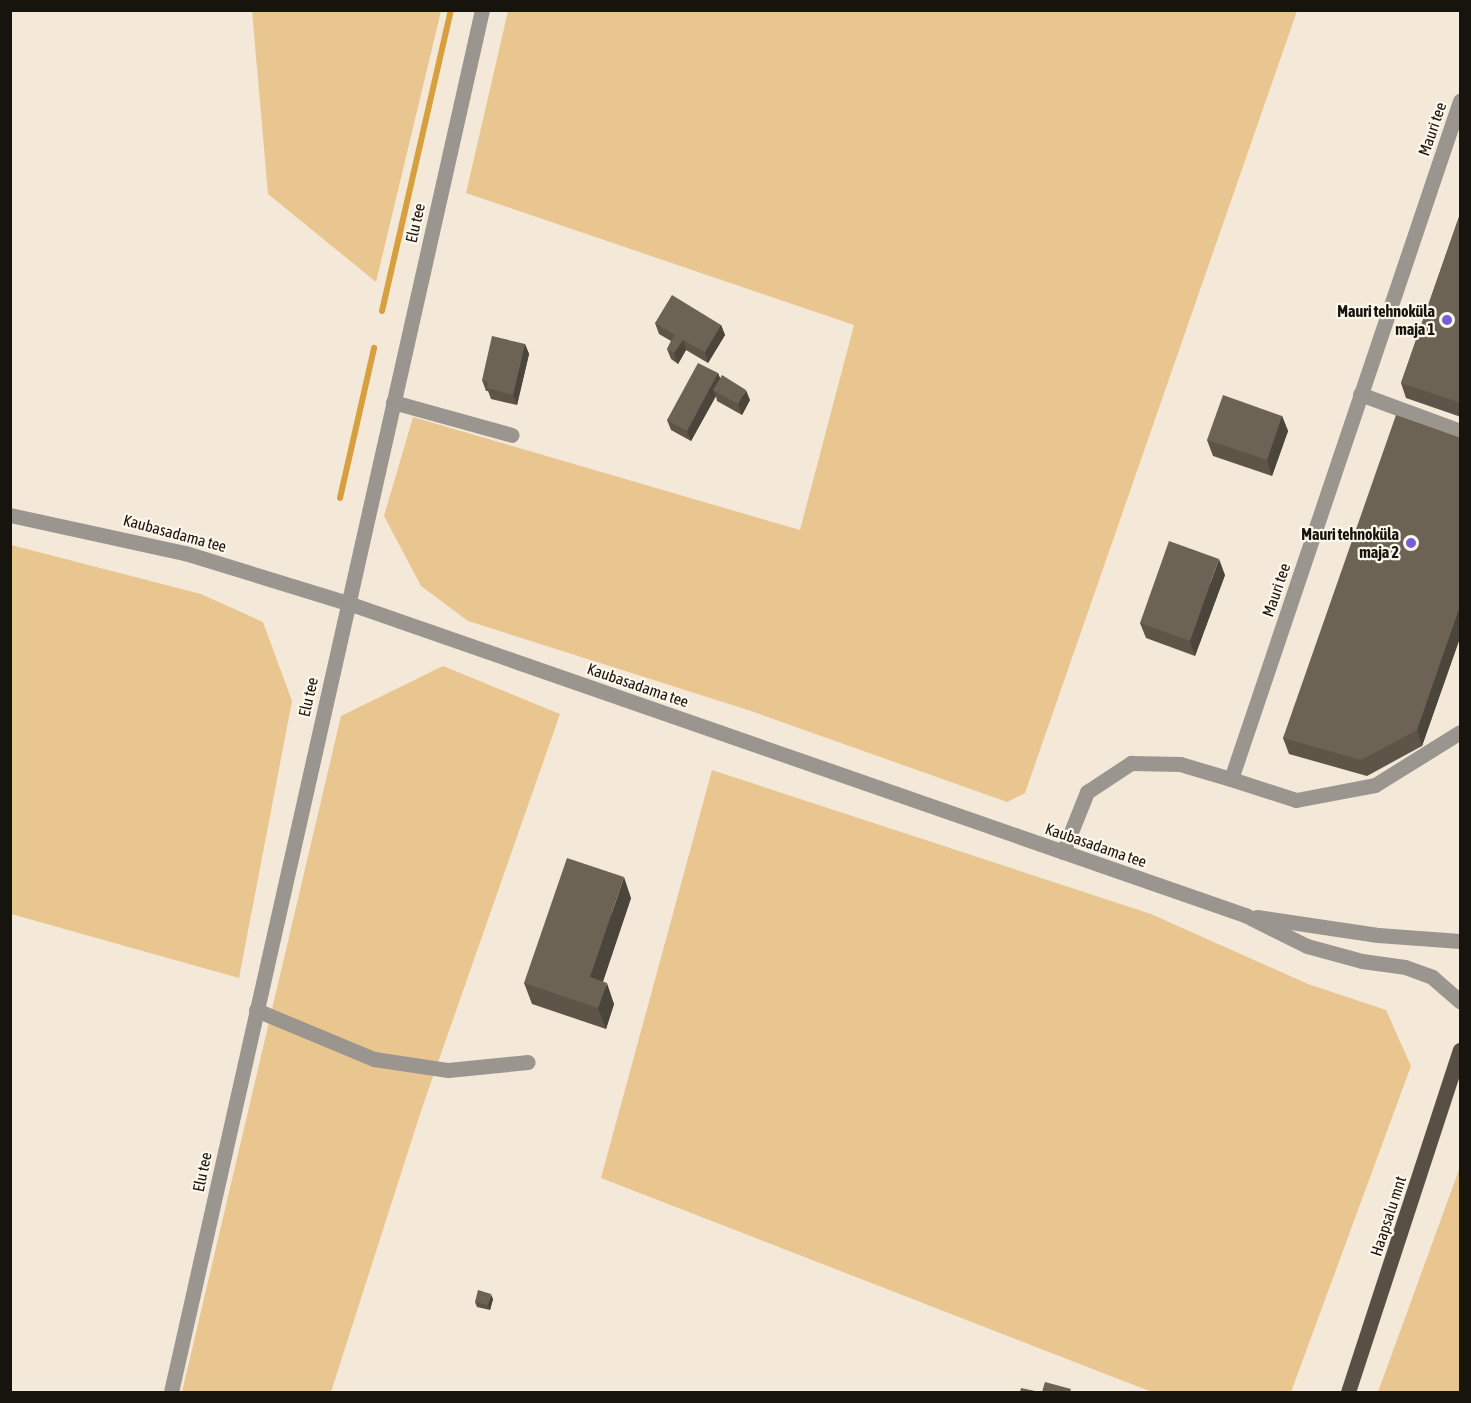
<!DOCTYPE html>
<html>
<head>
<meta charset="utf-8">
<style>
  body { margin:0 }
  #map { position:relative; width:1471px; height:1403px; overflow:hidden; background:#f4e9d8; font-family:"Asap Condensed",sans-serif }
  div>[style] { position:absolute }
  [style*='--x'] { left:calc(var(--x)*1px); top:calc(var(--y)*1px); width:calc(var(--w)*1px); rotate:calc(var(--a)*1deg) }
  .green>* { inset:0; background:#e9c68f }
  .stream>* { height:6px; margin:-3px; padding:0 3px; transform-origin:3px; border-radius:3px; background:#d79f3e }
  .minor>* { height:15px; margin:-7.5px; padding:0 7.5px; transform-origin:7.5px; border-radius:7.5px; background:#9a958e }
  .major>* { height:15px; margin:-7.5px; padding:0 7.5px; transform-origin:7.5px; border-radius:7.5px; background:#585044 }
  .wall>* { inset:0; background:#5e5548 }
  .shaded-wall>* { inset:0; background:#4c453b }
  .building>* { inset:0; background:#6d6354 }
  .dots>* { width:16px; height:16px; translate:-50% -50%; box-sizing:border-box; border:3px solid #fef7ec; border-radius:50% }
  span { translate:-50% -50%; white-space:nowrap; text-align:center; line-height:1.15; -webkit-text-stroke:4.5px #fef7ec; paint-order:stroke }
  .street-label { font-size:16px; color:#17130d }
  .poi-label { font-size:16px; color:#17130d; font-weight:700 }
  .right { translate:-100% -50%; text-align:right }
  .frame { position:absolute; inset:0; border:12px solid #17130d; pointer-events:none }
</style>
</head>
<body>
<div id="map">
  <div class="green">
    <div style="clip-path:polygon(252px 11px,441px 11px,376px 282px,268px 194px)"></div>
    <div style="clip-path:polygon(508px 11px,1297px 11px,1025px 793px,1007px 802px,751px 711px,468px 621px,421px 586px,384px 516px,413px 417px,800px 530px,854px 325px,466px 193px)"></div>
    <div style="clip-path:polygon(11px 545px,201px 594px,263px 622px,292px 701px,239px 978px,11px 914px)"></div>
    <div style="clip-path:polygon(443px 666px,560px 714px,422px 1108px,331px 1392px,182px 1392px,341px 716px)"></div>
    <div style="clip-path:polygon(712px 770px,1151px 914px,1308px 984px,1386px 1010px,1411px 1066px,1291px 1392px,1152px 1392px,601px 1178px)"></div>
    <div style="clip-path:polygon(1460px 1167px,1460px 1392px,1378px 1392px)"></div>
  </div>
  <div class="stream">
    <div style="--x:382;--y:311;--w:309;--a:-77.1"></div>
    <div style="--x:340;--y:498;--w:154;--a:-77.2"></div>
  </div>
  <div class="minor">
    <div style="--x:1360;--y:394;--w:107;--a:20.3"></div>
    <div style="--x:393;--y:402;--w:123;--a:15.5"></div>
    <div style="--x:10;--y:515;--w:179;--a:12.3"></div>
    <div style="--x:185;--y:553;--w:170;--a:17.1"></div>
    <div style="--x:348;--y:603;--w:950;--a:19.18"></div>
    <div style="--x:1245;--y:915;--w:69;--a:26.6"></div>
    <div style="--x:1307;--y:946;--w:57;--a:15.3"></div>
    <div style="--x:1362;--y:961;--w:43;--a:7.9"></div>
    <div style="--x:1405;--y:967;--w:29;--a:20"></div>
    <div style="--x:1432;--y:977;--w:37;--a:41"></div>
    <div style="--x:1231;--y:779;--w:68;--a:17.9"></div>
    <div style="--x:1296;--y:800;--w:80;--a:-10.8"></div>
    <div style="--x:1375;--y:785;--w:100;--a:-31.9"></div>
    <div style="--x:1063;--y:852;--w:65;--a:-68.2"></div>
    <div style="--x:1087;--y:792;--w:53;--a:-33.4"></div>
    <div style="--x:1131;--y:763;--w:49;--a:1.2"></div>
    <div style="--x:1180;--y:764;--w:53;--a:16.4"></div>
    <div style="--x:1231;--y:779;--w:716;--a:-71.34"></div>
    <div style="--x:1257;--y:917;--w:122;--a:8.5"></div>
    <div style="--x:1378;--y:935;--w:82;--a:4.2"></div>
    <div style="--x:256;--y:1010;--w:128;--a:22.6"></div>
    <div style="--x:374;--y:1059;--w:75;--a:8.5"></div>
    <div style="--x:448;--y:1070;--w:80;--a:-5.7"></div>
    <div style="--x:171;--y:1392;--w:1417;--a:-77.32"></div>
  </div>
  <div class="major">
    <div style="--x:1348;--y:1392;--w:360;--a:-71.9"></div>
  </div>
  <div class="wall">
    <div style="clip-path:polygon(1461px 211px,1461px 417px,1406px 398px,1401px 383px)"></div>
    <div style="clip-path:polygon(655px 323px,721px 325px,725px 335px,708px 363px,686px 350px,678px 364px,671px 359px,667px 349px,671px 341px,659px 334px)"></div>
    <div style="clip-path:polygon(525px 344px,529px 354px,517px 405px,491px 399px,488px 391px,486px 391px,482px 380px)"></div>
    <div style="clip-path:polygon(718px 373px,720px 378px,750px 400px,742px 415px,717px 401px,716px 396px,691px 441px,671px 430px,667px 420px)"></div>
    <div style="clip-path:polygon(1282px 416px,1288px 431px,1272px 476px,1213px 456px,1207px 440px)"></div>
    <div style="clip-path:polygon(1461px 438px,1461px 635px,1422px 746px,1367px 776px,1289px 754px,1283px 738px)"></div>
    <div style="clip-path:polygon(1225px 575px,1195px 656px,1146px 638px,1140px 623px)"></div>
    <div style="clip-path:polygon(631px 898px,603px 982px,614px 1004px,606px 1029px,532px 1004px,524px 983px)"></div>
    <div style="clip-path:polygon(493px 1299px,490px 1310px,477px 1307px,475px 1302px)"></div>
  </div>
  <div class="shaded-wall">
    <div style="clip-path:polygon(721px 325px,725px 335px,708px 363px,705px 352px)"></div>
    <div style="clip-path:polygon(683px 340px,686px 350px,678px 364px,674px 353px)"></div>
    <div style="clip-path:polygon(525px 344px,529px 354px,517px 405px,513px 395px)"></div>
    <div style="clip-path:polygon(718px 373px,722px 384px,713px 390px,716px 396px,691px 441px,687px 431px)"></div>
    <div style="clip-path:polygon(746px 390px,750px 400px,742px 415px,738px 404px)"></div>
    <div style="clip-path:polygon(1282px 416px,1288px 431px,1272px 476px,1267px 460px)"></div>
    <div style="clip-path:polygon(1219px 559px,1225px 575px,1195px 656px,1190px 641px)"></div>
    <div style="clip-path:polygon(1461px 603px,1461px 635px,1422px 746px,1417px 730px)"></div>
    <div style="clip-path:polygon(624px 877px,631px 898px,597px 998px,590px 977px)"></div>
    <div style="clip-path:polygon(607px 983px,614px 1004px,606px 1029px,598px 1008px)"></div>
    <div style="clip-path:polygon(491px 1294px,493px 1299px,490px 1310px,488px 1305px)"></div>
  </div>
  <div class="building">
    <div style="clip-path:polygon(1461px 211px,1461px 403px,1401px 383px)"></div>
    <div style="clip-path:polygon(672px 295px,721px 325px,705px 352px,683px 340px,674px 353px,667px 349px,675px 335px,655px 323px)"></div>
    <div style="clip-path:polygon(492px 336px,525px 344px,513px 395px,487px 388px,488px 382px,482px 380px)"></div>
    <div style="clip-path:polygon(698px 363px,718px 373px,687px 431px,667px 420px)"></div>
    <div style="clip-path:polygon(722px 375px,746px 390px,738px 404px,713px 390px)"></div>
    <div style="clip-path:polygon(1223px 395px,1282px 416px,1267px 460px,1207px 440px)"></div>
    <div style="clip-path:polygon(1396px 415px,1461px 438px,1461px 603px,1417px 730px,1361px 760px,1283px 738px)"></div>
    <div style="clip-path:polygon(1169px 541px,1219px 559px,1190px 641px,1140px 623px)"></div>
    <div style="clip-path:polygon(567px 858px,624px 877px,590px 977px,607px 983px,598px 1008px,524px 983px)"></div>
    <div style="clip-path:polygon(478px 1290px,491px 1294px,488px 1305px,475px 1302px)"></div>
    <div style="clip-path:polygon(1045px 1382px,1071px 1389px,1070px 1392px,1042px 1392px)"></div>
    <div style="clip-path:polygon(1021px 1388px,1040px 1392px,1020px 1392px)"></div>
  </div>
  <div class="dots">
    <div style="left:1447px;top:320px;background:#755ed8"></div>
    <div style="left:1411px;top:543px;background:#755ed8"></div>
  </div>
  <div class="street-label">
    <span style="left:1432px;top:129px;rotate:-71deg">Mauri tee</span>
    <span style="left:415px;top:223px;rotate:-77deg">Elu tee</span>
    <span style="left:175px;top:533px;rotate:15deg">Kaubasadama tee</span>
    <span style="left:1276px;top:590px;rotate:-71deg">Mauri tee</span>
    <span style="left:638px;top:685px;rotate:19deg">Kaubasadama tee</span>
    <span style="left:308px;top:697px;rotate:-77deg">Elu tee</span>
    <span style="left:1096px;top:845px;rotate:19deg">Kaubasadama tee</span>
    <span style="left:202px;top:1172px;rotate:-78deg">Elu tee</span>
    <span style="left:1388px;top:1216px;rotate:-72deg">Haapsalu mnt</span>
  </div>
  <div class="poi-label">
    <span class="right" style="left:1435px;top:320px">Mauri tehnoküla<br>maja 1</span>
    <span class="right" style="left:1399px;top:543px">Mauri tehnoküla<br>maja 2</span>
  </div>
  <div class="frame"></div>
</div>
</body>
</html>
